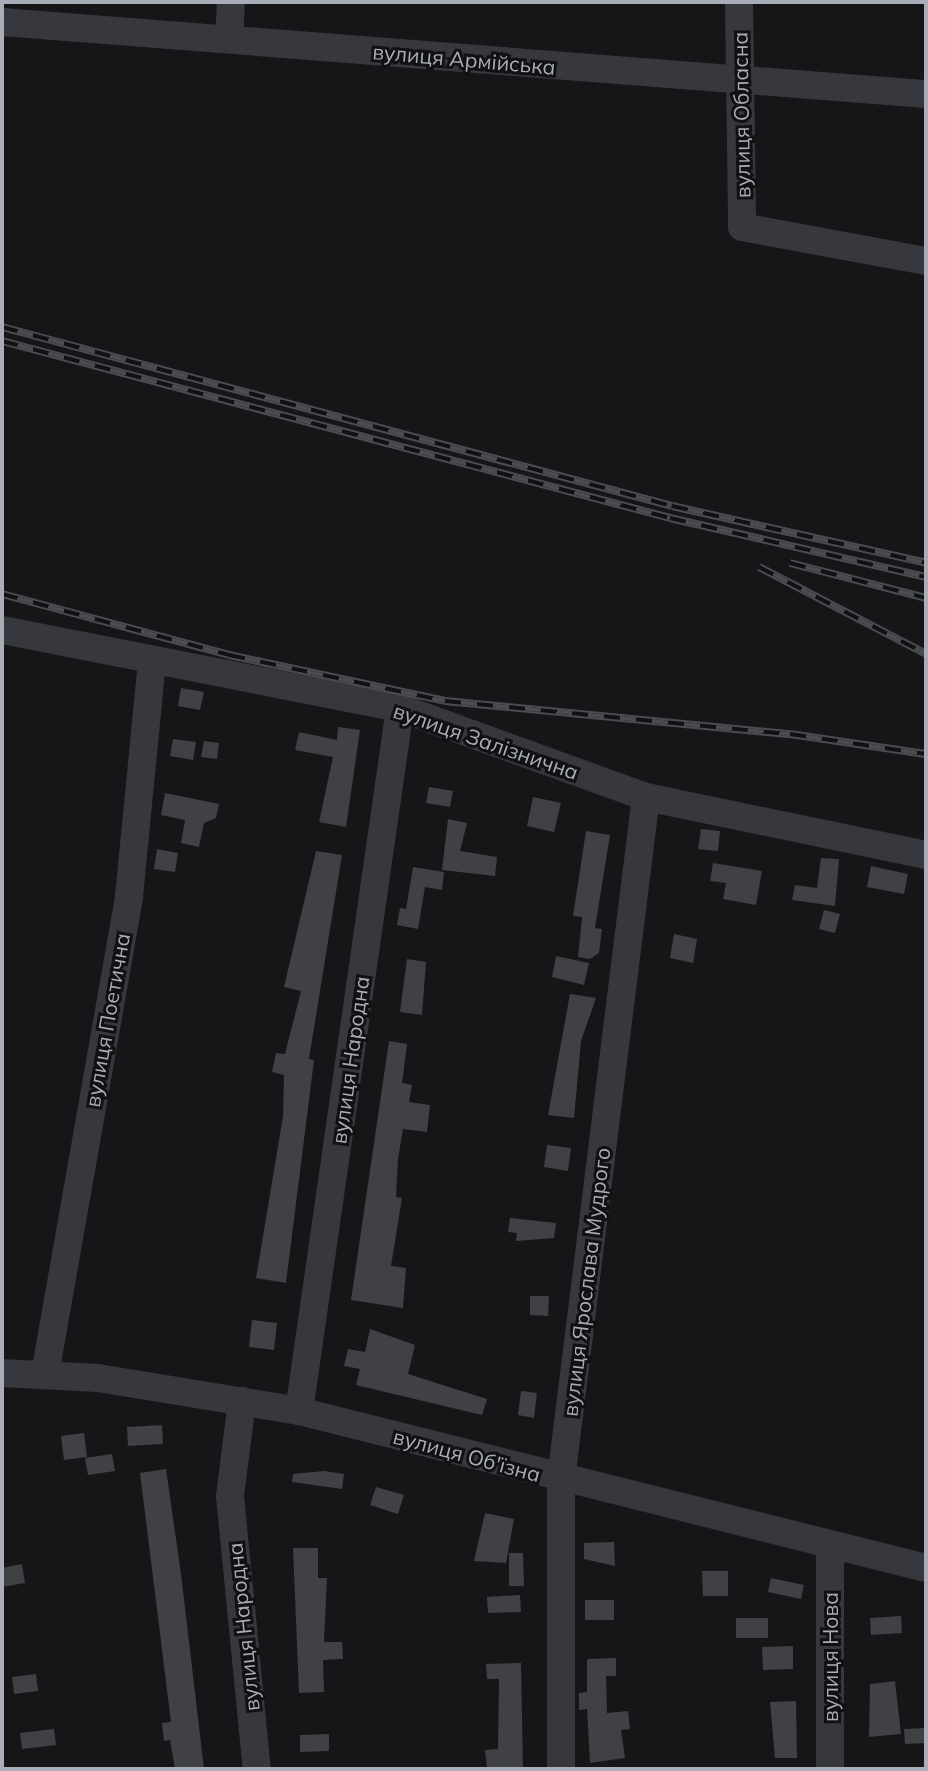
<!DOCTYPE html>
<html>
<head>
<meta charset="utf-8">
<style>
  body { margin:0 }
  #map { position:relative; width:928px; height:1771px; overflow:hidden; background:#161618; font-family:Mulish,sans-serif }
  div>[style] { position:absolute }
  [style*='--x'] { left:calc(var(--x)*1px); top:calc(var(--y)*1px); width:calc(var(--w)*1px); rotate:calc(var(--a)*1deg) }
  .building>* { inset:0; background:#404145 }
  .minor>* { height:28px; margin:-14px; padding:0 14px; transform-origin:14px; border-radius:14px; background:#37383d }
  .rail>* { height:8px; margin-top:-4px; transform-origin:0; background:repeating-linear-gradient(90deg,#111113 0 16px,#4a4c52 0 32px); box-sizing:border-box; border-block:2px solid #4a4c52 }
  span { translate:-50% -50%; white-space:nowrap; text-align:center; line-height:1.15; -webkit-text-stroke:6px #111113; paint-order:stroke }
  .street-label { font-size:21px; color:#a8adb8 }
  .frame { position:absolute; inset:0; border:4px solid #a8adb8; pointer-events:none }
</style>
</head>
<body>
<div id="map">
  <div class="building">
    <div style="clip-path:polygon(181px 688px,204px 692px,200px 710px,178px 706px)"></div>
    <div style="clip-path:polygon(338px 727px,360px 730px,346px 827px,319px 822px,333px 757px,295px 750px,299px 732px,337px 740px)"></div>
    <div style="clip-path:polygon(173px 739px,196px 742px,193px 760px,170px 756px)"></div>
    <div style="clip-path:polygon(204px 741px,219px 743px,217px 759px,201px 757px)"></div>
    <div style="clip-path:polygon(429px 787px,453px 791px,450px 807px,426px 803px)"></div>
    <div style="clip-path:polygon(165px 793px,219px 804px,216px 818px,204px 823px,199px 847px,181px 843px,185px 820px,161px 815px)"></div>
    <div style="clip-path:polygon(533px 797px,561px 803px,554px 832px,527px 826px)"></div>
    <div style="clip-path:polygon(448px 819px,467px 823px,460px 851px,497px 857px,495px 876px,442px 870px)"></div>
    <div style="clip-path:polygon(701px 829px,720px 831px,718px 851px,698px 849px)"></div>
    <div style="clip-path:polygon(586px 831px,610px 835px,595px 928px,602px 929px,599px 953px,590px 959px,578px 957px,582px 917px,573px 916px)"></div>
    <div style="clip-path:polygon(157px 849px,178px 853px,175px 872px,154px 869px)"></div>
    <div style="clip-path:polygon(316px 851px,342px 855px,309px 1059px,314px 1060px,286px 1283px,256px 1278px,283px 1116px,284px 1075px,272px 1072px,276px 1053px,285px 1054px,301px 991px,284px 987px)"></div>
    <div style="clip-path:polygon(821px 858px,839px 859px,835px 906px,792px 900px,795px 885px,817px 888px)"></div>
    <div style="clip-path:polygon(713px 863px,762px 871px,756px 905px,723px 899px,726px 883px,710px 881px)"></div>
    <div style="clip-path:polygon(871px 866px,908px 874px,904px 894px,867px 887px)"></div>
    <div style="clip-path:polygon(413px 867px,444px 872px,442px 890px,425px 887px,418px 929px,397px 925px,400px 908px,406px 909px)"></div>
    <div style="clip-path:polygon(824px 910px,840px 914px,835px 933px,819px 929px)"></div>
    <div style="clip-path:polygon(674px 934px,697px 939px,693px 963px,670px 958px)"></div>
    <div style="clip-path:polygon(556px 956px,589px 963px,584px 985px,552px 977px)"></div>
    <div style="clip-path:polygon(407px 959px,426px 962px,422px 1015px,400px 1012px)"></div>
    <div style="clip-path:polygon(570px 994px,596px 998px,581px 1041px,574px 1118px,548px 1115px)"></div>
    <div style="clip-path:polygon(389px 1041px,407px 1044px,402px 1083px,412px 1085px,409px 1102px,430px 1105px,427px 1132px,403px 1129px,398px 1159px,396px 1197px,402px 1198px,391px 1266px,406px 1268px,403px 1308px,351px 1300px)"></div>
    <div style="clip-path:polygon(547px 1145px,571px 1148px,568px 1171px,544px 1167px)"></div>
    <div style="clip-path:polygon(510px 1218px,556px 1223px,554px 1238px,516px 1241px,517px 1233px,508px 1232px)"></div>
    <div style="clip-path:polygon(530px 1296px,549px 1296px,548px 1316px,530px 1315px)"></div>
    <div style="clip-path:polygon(252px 1320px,277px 1323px,274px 1350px,249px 1347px)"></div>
    <div style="clip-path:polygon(370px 1329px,415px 1345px,408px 1374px,487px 1399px,482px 1415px,356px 1385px,360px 1369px,344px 1366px,348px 1349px,365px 1352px)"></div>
    <div style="clip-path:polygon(521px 1391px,537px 1393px,534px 1418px,518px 1415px)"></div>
    <div style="clip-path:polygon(162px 1425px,163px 1444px,128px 1446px,127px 1427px)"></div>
    <div style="clip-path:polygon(84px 1433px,87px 1457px,64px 1460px,61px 1436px)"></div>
    <div style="clip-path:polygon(112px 1454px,115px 1471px,88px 1475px,85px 1458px)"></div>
    <div style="clip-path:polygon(166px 1469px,181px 1574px,204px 1769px,175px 1769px,170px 1740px,164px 1741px,162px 1723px,171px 1722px,140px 1473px)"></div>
    <div style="clip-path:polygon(324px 1471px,344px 1474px,342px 1489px,292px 1482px,293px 1474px)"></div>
    <div style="clip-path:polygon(376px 1487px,404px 1495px,398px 1514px,370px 1505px)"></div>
    <div style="clip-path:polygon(485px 1513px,514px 1519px,506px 1563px,474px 1561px)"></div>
    <div style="clip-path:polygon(614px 1542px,615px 1566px,584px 1559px,584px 1543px)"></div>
    <div style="clip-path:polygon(293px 1548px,318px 1548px,318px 1578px,327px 1578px,324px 1642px,342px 1642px,343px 1659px,323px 1660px,324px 1692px,299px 1693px)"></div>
    <div style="clip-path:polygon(509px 1553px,523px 1553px,524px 1586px,509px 1586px)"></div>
    <div style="clip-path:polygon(22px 1564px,25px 1583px,2px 1587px,2px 1568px)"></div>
    <div style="clip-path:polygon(702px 1571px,728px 1571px,728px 1596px,703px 1596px)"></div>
    <div style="clip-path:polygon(771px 1578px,804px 1585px,801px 1599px,768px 1592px)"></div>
    <div style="clip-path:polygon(520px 1595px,521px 1612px,488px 1613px,487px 1597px)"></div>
    <div style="clip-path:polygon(585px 1600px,614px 1600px,614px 1620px,585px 1620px)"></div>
    <div style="clip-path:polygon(901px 1616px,902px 1633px,871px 1635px,870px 1618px)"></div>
    <div style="clip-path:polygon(736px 1618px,768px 1618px,768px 1638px,736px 1638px)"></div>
    <div style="clip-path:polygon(793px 1646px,793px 1669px,763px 1670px,762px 1647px)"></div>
    <div style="clip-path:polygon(616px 1658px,616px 1676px,606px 1676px,607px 1713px,628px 1711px,630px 1729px,621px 1730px,625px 1758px,590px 1763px,587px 1709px,579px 1710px,579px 1693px,587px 1692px,587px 1659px)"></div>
    <div style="clip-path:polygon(521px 1663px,523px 1769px,487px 1769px,485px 1750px,498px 1749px,499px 1679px,487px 1679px,486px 1664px)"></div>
    <div style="clip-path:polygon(36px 1674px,38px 1691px,14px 1694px,12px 1677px)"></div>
    <div style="clip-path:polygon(895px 1681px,901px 1734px,869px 1737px,870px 1684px)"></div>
    <div style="clip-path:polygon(796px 1701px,797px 1758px,775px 1758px,770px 1702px)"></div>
    <div style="clip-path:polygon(926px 1728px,926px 1743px,905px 1744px,904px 1729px)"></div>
    <div style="clip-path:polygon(54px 1729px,56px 1745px,22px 1749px,20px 1733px)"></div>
    <div style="clip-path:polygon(329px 1734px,329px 1751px,300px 1752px,300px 1735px)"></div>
  </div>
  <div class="minor">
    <div style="--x:739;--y:2;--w:225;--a:89.2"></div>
    <div style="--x:742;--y:227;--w:187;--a:10.5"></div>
    <div style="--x:2;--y:22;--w:927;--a:4.46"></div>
    <div style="--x:229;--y:39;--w:37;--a:-87"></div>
    <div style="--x:2;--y:630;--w:406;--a:11.1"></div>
    <div style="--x:400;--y:708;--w:262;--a:19.9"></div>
    <div style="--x:646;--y:797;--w:286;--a:11.7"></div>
    <div style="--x:2;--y:1373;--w:96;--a:3"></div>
    <div style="--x:98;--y:1378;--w:204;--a:9.3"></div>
    <div style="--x:299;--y:1411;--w:646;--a:14.06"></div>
    <div style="--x:45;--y:1374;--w:485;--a:-80"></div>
    <div style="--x:129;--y:896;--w:235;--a:-84.4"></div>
    <div style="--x:242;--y:1401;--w:96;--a:97.2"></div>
    <div style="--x:230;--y:1496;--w:274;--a:84.4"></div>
    <div style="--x:299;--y:1411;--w:710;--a:-81.82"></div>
    <div style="--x:830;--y:1544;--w:225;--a:90"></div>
    <div style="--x:561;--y:1769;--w:290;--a:-90"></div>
    <div style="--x:561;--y:1479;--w:687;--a:-82.9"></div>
  </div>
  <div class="rail">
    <div style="--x:2;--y:327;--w:693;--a:14.96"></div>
    <div style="--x:672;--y:506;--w:260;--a:12.6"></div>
    <div style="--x:2;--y:341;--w:691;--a:14.84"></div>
    <div style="--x:670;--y:518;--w:263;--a:13"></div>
    <div style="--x:790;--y:563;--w:140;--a:14.4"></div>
    <div style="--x:759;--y:567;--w:188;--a:27.5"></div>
    <div style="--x:2;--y:594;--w:235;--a:15"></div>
    <div style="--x:229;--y:655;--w:221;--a:12"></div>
    <div style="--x:445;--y:701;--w:347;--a:5.5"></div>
    <div style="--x:790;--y:734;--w:137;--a:8.4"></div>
  </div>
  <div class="street-label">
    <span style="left:464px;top:59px;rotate:5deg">вулиця Армійська</span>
    <span style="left:741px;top:115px;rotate:-91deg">вулиця Обласна</span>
    <span style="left:486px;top:741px;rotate:19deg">вулиця Залізнична</span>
    <span style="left:107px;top:1020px;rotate:-80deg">вулиця Поетична</span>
    <span style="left:350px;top:1060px;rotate:-82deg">вулиця Народна</span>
    <span style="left:586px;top:1282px;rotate:-83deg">вулиця Ярослава Мудрого</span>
    <span style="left:467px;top:1455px;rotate:15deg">вулиця Об'їзна</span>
    <span style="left:243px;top:1627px;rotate:-96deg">вулиця Народна</span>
    <span style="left:830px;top:1657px;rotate:-90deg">вулиця Нова</span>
  </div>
  <div class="frame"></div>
</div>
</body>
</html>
